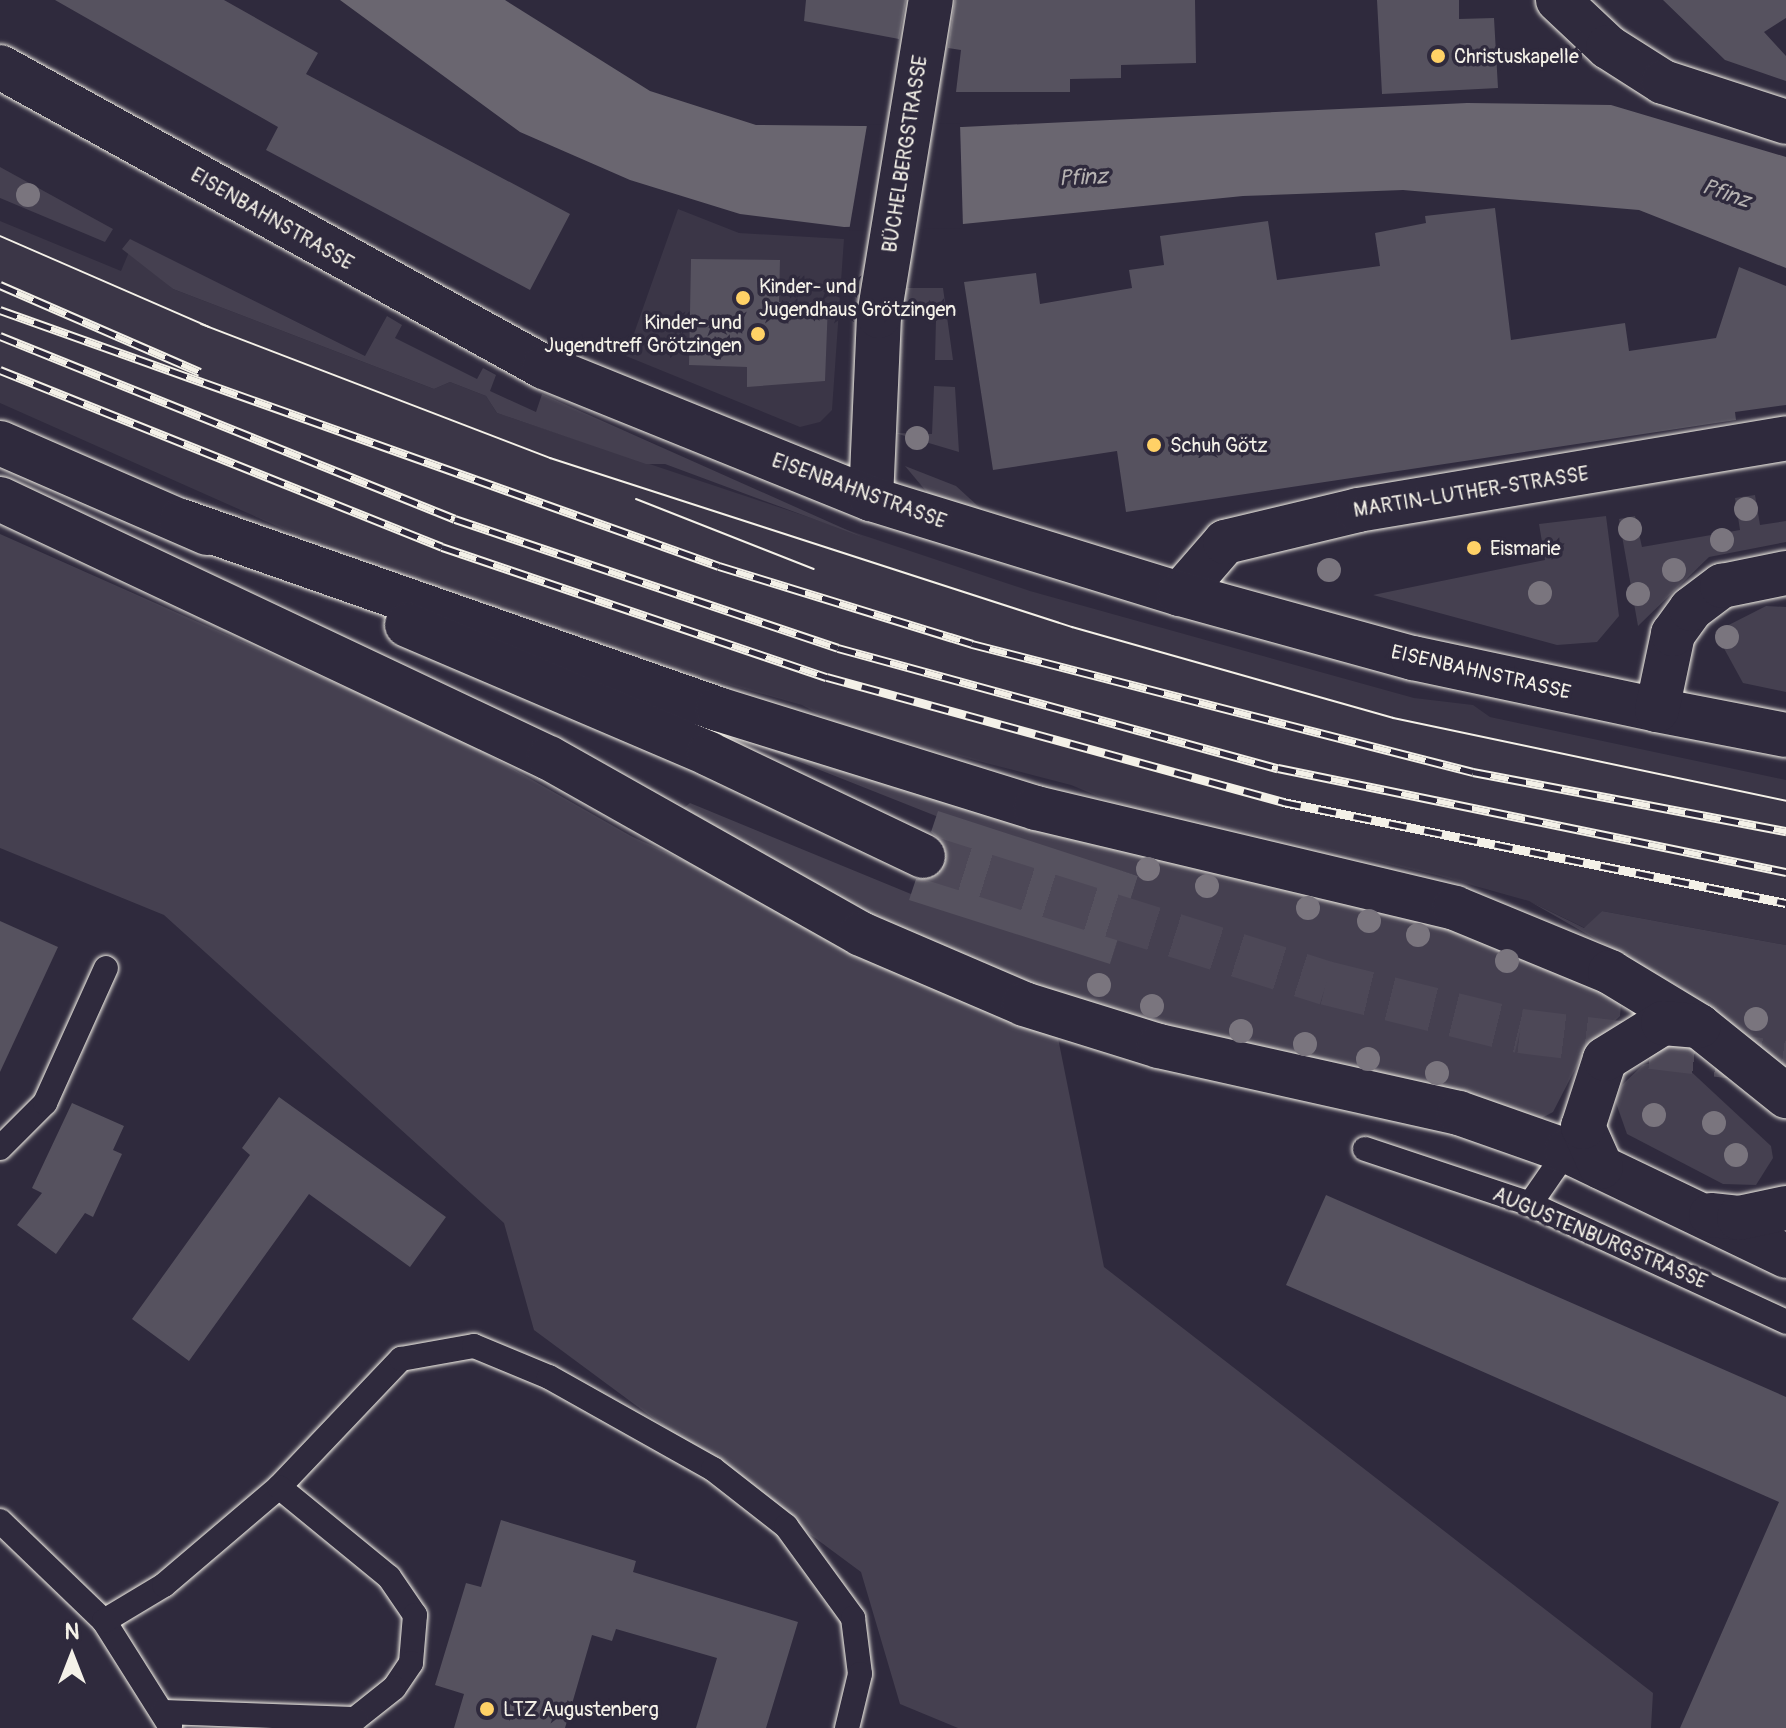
<!DOCTYPE html>
<html>
<head>
<meta charset="utf-8">
<style>
  body { margin:0 }
  #map { position:relative; width:1786px; height:1728px; overflow:hidden; background:#2f2a3d; font-family:Pangolin,sans-serif }
  div>[style] { position:absolute }
  [style*='--x'] { left:calc(var(--x)*1px); top:calc(var(--y)*1px); width:calc(var(--w)*1px); rotate:calc(var(--a)*1deg) }
  .built>* { inset:0; background:#3b3647 }
  .green>* { inset:0; background:#454050 }
  .water>* { inset:0; background:#6a6670 }
  .pier>* { inset:0; background:#2f2a3d }
  .building>* { inset:0; background:#56525f }
  .trunk-tunnel>* { height:44px; margin-top:-22px; transform-origin:0; background:repeating-linear-gradient(90deg,#4d4857 0 44px,transparent 0 66px) }
  .roads { filter:drop-shadow(0 0 2px #f4f1e8) drop-shadow(0 0 2px #f4f1e8) }
  .service>* { height:24px; margin:-12px; padding:0 12px; transform-origin:12px; border-radius:12px; background:#2f2a3d }
  .minor>* { height:44px; margin:-22px; padding:0 22px; transform-origin:22px; border-radius:22px; background:#2f2a3d }
  .tertiary>* { height:44px; margin:-22px; padding:0 22px; transform-origin:22px; border-radius:22px; background:#2f2a3d }
  .trunk>* { height:44px; margin:-22px; padding:0 22px; transform-origin:22px; border-radius:22px; background:#2f2a3d }
  .tram>* { height:2px; margin:-1px; padding:0 1px; transform-origin:1px; border-radius:1px; background:#f4f1e8 }
  .rail>* { height:9px; margin-top:-4.5px; transform-origin:0; background:repeating-linear-gradient(90deg,#2f2a3d 0 18px,#f4f1e8 0 36px); box-sizing:border-box; border-block:2px solid #f4f1e8 }
  .trees>* { width:24px; height:24px; margin:-12px; border-radius:50%; background:#7a757e }
  .dots>* { width:22px; height:22px; translate:-50% -50%; box-sizing:border-box; border:4px solid #2f2a3d; border-radius:50% }
  span { translate:-50% -50%; white-space:nowrap; text-align:center; line-height:1.15; -webkit-text-stroke:7px #2f2a3d; paint-order:stroke }
  .poi-label { font-size:20px; color:#f4f1e8 }
  .left { translate:0 -50%; text-align:left }
  .right { translate:-100% -50%; text-align:right }
  .street-label { font-size:20px; color:#f4f1e8 }
  .water-label { font-size:22px; color:#b6b2b2; font-style:italic }
  .north { position:absolute; left:32px; top:1616px; width:80px; height:80px; -webkit-text-stroke:6px #2f2a3d; paint-order:stroke; rotate:0deg; font-size:22px; font-weight:700; line-height:32px; text-align:center; color:#f4f1e8 }
  .north::after { content:''; display:block; margin:auto; width:28px; height:36px; background:#f4f1e8; clip-path:polygon(50% 0,100% 100%,50% 72%,0 100%) }
</style>
</head>
<body>
<div id="map">
  <div class="built">
    <div style="clip-path:polygon(678px 209px,739px 233px,844px 239px,832px 410px,820px 422px,800px 427px,626px 356px)"></div>
    <div style="clip-path:polygon(0 221px,121px 271px,129px 252px,173px 289px,434px 389px,450px 382px,486px 396px,497px 413px,1030px 591px,1414px 698px,1473px 705px,1490px 717px,1786px 780px,1786px 945px,1602px 911px,1585px 928px,1529px 901px,1436px 875px,1112px 802px,1071px 785px,839px 725px,802px 705px,680px 671px,324px 547px,0 403px)"></div>
  </div>
  <div class="green">
    <div style="clip-path:polygon(0 167px,113px 229px,105px 242px,0 198px)"></div>
    <div style="clip-path:polygon(130px 239px,365px 356px,387px 316px,402px 325px,395px 338px,477px 379px,483px 368px,496px 375px,490px 391px,536px 412px,542px 394px,865px 538px,665px 464px,646px 464px,497px 413px,486px 396px,450px 382px,434px 389px,173px 289px,122px 249px)"></div>
    <div style="clip-path:polygon(903px 288px,943px 288px,953px 360px,935px 360px,936px 318px,900px 317px)"></div>
    <div style="clip-path:polygon(934px 386px,955px 387px,959px 452px,895px 433px,932px 434px)"></div>
    <div style="clip-path:polygon(905px 466px,956px 486px,990px 517px,931px 497px)"></div>
    <div style="clip-path:polygon(1755px 495px,1760px 525px,1786px 521px,1786px 542px,1709px 557px,1638px 626px,1619px 519px,1635px 516px,1642px 547px,1740px 530px,1735px 498px)"></div>
    <div style="clip-path:polygon(1606px 516px,1619px 616px,1597px 642px,1557px 645px,1373px 595px,1545px 560px,1539px 524px)"></div>
    <div style="clip-path:polygon(0 534px,457px 737px,631px 836px,1057px 1033px,1104px 1267px,1653px 1693px,1651px 1728px,958px 1728px,900px 1704px,861px 1572px,534px 1330px,504px 1223px,164px 915px,0 848px)"></div>
    <div style="clip-path:polygon(1766px 606px,1786px 607px,1786px 692px,1743px 683px,1715px 632px)"></div>
    <div style="clip-path:polygon(714px 728px,1441px 924px,1563px 970px,1621px 1003px,1620px 1016px,1585px 1050px,1553px 1112px,1540px 1119px,1405px 1079px,1098px 1009px,896px 933px,684px 808px,690px 803px,911px 894px,1110px 963px,1138px 876px,936px 816px)"></div>
    <div style="clip-path:polygon(1529px 901px,1584px 928px,1602px 911px,1786px 945px,1786px 1075px,1681px 988px)"></div>
    <div style="clip-path:polygon(1665px 1060px,1685px 1066px,1771px 1146px,1773px 1158px,1756px 1185px,1723px 1184px,1627px 1134px,1615px 1100px,1622px 1085px,1643px 1065px)"></div>
  </div>
  <div class="water">
    <div style="clip-path:polygon(340px 0,505px 0,650px 91px,756px 125px,962px 127px,1467px 103px,1611px 105px,1786px 157px,1786px 268px,1639px 210px,1403px 190px,1243px 196px,963px 224px,844px 227px,740px 214px,630px 180px,520px 132px)"></div>
  </div>
  <div class="pier">
    <div style="clip-path:polygon(960px 123px,963px 228px,849px 231px,867px 125px)"></div>
  </div>
  <div class="building">
    <div style="clip-path:polygon(55px 0,224px 0,318px 53px,306px 74px,570px 214px,530px 290px,266px 150px,278px 127px)"></div>
    <div style="clip-path:polygon(806px 0,906px 0,899px 39px,804px 21px)"></div>
    <div style="clip-path:polygon(955px 0,1195px 0,1196px 63px,1121px 65px,1121px 78px,1070px 79px,1070px 92px,956px 92px,961px 50px,948px 48px)"></div>
    <div style="clip-path:polygon(1377px 0,1459px 0,1459px 19px,1494px 18px,1498px 88px,1382px 94px)"></div>
    <div style="clip-path:polygon(1663px 0,1786px 0,1786px 18px,1764px 32px,1786px 56px,1786px 81px,1725px 60px)"></div>
    <div style="clip-path:polygon(1495px 208px,1511px 340px,1625px 323px,1629px 351px,1716px 338px,1739px 267px,1786px 286px,1786px 405px,1735px 412px,1736px 420px,1126px 512px,1117px 451px,993px 470px,964px 282px,1036px 273px,1040px 304px,1132px 288px,1129px 270px,1164px 265px,1160px 236px,1268px 221px,1277px 280px,1380px 266px,1375px 233px,1426px 223px,1425px 216px)"></div>
    <div style="clip-path:polygon(691px 259px,780px 260px,779px 302px,828px 303px,825px 381px,747px 387px,747px 367px,689px 365px)"></div>
    <div style="clip-path:polygon(938px 811px,1138px 876px,1110px 964px,909px 900px,916px 879px,936px 877px,946px 866px,944px 843px,931px 832px)"></div>
    <div style="clip-path:polygon(0 921px,58px 947px,0 1072px)"></div>
    <div style="clip-path:polygon(279px 1097px,446px 1217px,410px 1267px,309px 1194px,189px 1361px,132px 1319px,250px 1155px,242px 1148px)"></div>
    <div style="clip-path:polygon(72px 1103px,124px 1126px,113px 1150px,122px 1154px,93px 1217px,85px 1213px,56px 1254px,17px 1225px,42px 1193px,32px 1188px)"></div>
    <div style="clip-path:polygon(1326px 1195px,1786px 1397px,1786px 1728px,1680px 1728px,1779px 1502px,1286px 1285px)"></div>
    <div style="clip-path:polygon(501px 1520px,636px 1561px,633px 1572px,798px 1622px,766px 1728px,696px 1728px,717px 1658px,616px 1629px,612px 1641px,592px 1635px,565px 1728px,454px 1728px,464px 1694px,435px 1685px,466px 1583px,481px 1587px)"></div>
  </div>
  <div class="trunk-tunnel">
    <div style="--x:923;--y:856;--w:423;--a:17.5"></div>
    <div style="--x:1326;--y:983;--w:200;--a:13.9"></div>
    <div style="--x:1520;--y:1031;--w:268;--a:6.9"></div>
  </div>
  <div class="roads">
    <div class="service">
      <div style="--x:0;--y:1148;--w:64;--a:-45"></div>
      <div style="--x:45;--y:1103;--w:148;--a:-65.7"></div>
      <div style="--x:1365;--y:1149;--w:174;--a:18.4"></div>
      <div style="--x:1530;--y:1204;--w:282;--a:24.7"></div>
      <div style="--x:1530;--y:1204;--w:75;--a:-55.3"></div>
      <div style="--x:279;--y:1487;--w:177;--a:-46.4"></div>
      <div style="--x:401;--y:1359;--w:74;--a:-10.1"></div>
      <div style="--x:474;--y:1346;--w:81;--a:22.5"></div>
      <div style="--x:549;--y:1377;--w:188;--a:29.3"></div>
      <div style="--x:713;--y:1469;--w:93;--a:38"></div>
      <div style="--x:786;--y:1526;--w:114;--a:53.9"></div>
      <div style="--x:853;--y:1618;--w:56;--a:82.9"></div>
      <div style="--x:860;--y:1674;--w:56;--a:103.5"></div>
      <div style="--x:0;--y:1521;--w:144;--a:43.9"></div>
      <div style="--x:104;--y:1621;--w:124;--a:57.8"></div>
      <div style="--x:104;--y:1621;--w:70;--a:-31"></div>
      <div style="--x:164;--y:1585;--w:151;--a:-40.4"></div>
      <div style="--x:279;--y:1487;--w:142;--a:39.3"></div>
      <div style="--x:389;--y:1577;--w:46;--a:55.6"></div>
      <div style="--x:415;--y:1615;--w:48;--a:94.8"></div>
      <div style="--x:411;--y:1663;--w:30;--a:124"></div>
      <div style="--x:394;--y:1688;--w:50;--a:141.5"></div>
      <div style="--x:355;--y:1719;--w:192;--a:-177.9"></div>
    </div>
    <div class="minor">
      <div style="--x:1558;--y:0;--w:69;--a:43.2"></div>
      <div style="--x:1608;--y:47;--w:65;--a:32.5"></div>
      <div style="--x:1663;--y:82;--w:129;--a:18"></div>
      <div style="--x:871;--y:499;--w:183;--a:-87.5"></div>
      <div style="--x:879;--y:316;--w:320;--a:-80.7"></div>
      <div style="--x:1180;--y:594;--w:69;--a:-49.1"></div>
      <div style="--x:1225;--y:542;--w:137;--a:-13.5"></div>
      <div style="--x:1358;--y:510;--w:434;--a:-9.5"></div>
      <div style="--x:1657;--y:710;--w:131;--a:11"></div>
    </div>
    <div class="tertiary">
      <div style="--x:0;--y:67;--w:621;--a:28.88"></div>
      <div style="--x:544;--y:367;--w:353;--a:22"></div>
      <div style="--x:871;--y:499;--w:323;--a:17.1"></div>
      <div style="--x:1180;--y:594;--w:242;--a:15.4"></div>
      <div style="--x:1413;--y:658;--w:249;--a:12"></div>
      <div style="--x:1657;--y:710;--w:78;--a:-78.1"></div>
      <div style="--x:1673;--y:634;--w:31;--a:-54"></div>
      <div style="--x:1691;--y:609;--w:39;--a:-37"></div>
      <div style="--x:1722;--y:586;--w:65;--a:-11.5"></div>
    </div>
    <div class="trunk">
      <div style="--x:0;--y:443;--w:226;--a:23.5"></div>
      <div style="--x:0;--y:499;--w:607;--a:25.26"></div>
      <div style="--x:549;--y:758;--w:358;--a:29.4"></div>
      <div style="--x:861;--y:934;--w:177;--a:23.2"></div>
      <div style="--x:1024;--y:1004;--w:141;--a:17.3"></div>
      <div style="--x:1159;--y:1046;--w:307;--a:12.6"></div>
      <div style="--x:1459;--y:1113;--w:114;--a:19.4"></div>
      <div style="--x:1567;--y:1151;--w:243;--a:25.6"></div>
      <div style="--x:181;--y:521;--w:569;--a:19.29"></div>
      <div style="--x:718;--y:709;--w:333;--a:17.3"></div>
      <div style="--x:1036;--y:808;--w:431;--a:13.4"></div>
      <div style="--x:1455;--y:908;--w:168;--a:22.4"></div>
      <div style="--x:1610;--y:972;--w:104;--a:31.2"></div>
      <div style="--x:1699;--y:1026;--w:112;--a:38.8"></div>
      <div style="--x:407;--y:625;--w:328;--a:23.1"></div>
      <div style="--x:709;--y:754;--w:237;--a:25.5"></div>
      <div style="--x:1601;--y:1167;--w:44;--a:-114.2"></div>
      <div style="--x:1583;--y:1127;--w:71;--a:-72.1"></div>
      <div style="--x:1605;--y:1059;--w:68;--a:-31.8"></div>
      <div style="--x:1663;--y:1023;--w:36;--a:5"></div>
      <div style="--x:1711;--y:1215;--w:28;--a:6"></div>
      <div style="--x:1739;--y:1218;--w:48;--a:-12"></div>
    </div>
  </div>
  <div class="tram">
    <div style="--x:0;--y:236;--w:228;--a:23.5"></div>
    <div style="--x:201;--y:324;--w:374;--a:21"></div>
    <div style="--x:550;--y:458;--w:549;--a:17.94"></div>
    <div style="--x:1072;--y:627;--w:334;--a:15.8"></div>
    <div style="--x:1393;--y:718;--w:402;--a:11.9"></div>
    <div style="--x:636;--y:499;--w:191;--a:21.5"></div>
  </div>
  <div class="rail">
    <div style="--x:0;--y:285;--w:218;--a:23.5"></div>
    <div style="--x:0;--y:310;--w:763;--a:19.6"></div>
    <div style="--x:719;--y:566;--w:265;--a:17.1"></div>
    <div style="--x:972;--y:644;--w:517;--a:14.33"></div>
    <div style="--x:1473;--y:772;--w:319;--a:10.7"></div>
    <div style="--x:0;--y:336;--w:490;--a:21.9"></div>
    <div style="--x:455;--y:519;--w:404;--a:18.6"></div>
    <div style="--x:838;--y:648;--w:456;--a:15.3"></div>
    <div style="--x:1278;--y:768;--w:519;--a:11.57"></div>
    <div style="--x:0;--y:370;--w:476;--a:21.8"></div>
    <div style="--x:442;--y:547;--w:406;--a:18.7"></div>
    <div style="--x:827;--y:677;--w:473;--a:15.3"></div>
    <div style="--x:1283;--y:802;--w:513;--a:11.35"></div>
  </div>
  <div class="trees">
    <div style="left:28px;top:195px"></div>
    <div style="left:917px;top:438px"></div>
    <div style="left:1746px;top:509px"></div>
    <div style="left:1630px;top:529px"></div>
    <div style="left:1722px;top:540px"></div>
    <div style="left:1329px;top:570px"></div>
    <div style="left:1674px;top:570px"></div>
    <div style="left:1540px;top:593px"></div>
    <div style="left:1638px;top:594px"></div>
    <div style="left:1727px;top:637px"></div>
    <div style="left:1148px;top:869px"></div>
    <div style="left:1207px;top:886px"></div>
    <div style="left:1308px;top:908px"></div>
    <div style="left:1369px;top:921px"></div>
    <div style="left:1418px;top:935px"></div>
    <div style="left:1507px;top:961px"></div>
    <div style="left:1099px;top:985px"></div>
    <div style="left:1152px;top:1006px"></div>
    <div style="left:1756px;top:1019px"></div>
    <div style="left:1241px;top:1031px"></div>
    <div style="left:1305px;top:1044px"></div>
    <div style="left:1368px;top:1059px"></div>
    <div style="left:1437px;top:1073px"></div>
    <div style="left:1654px;top:1115px"></div>
    <div style="left:1714px;top:1123px"></div>
    <div style="left:1736px;top:1155px"></div>
  </div>
  <div class="dots">
    <div style="left:1438px;top:56px;background:#ffd166"></div>
    <div style="left:743px;top:298px;background:#ffd166"></div>
    <div style="left:758px;top:334px;background:#ffd166"></div>
    <div style="left:1154px;top:445px;background:#ffd166"></div>
    <div style="left:1474px;top:548px;background:#ffd166"></div>
    <div style="left:487px;top:1709px;background:#ffd166"></div>
  </div>
  <div class="poi-label">
    <span class="left" style="left:1454px;top:56px">Christuskapelle</span>
    <span class="left" style="left:759px;top:298px">Kinder- und<br>Jugendhaus Grötzingen</span>
    <span class="right" style="left:742px;top:334px">Kinder- und<br>Jugendtreff Grötzingen</span>
    <span class="left" style="left:1170px;top:445px">Schuh Götz</span>
    <span class="left" style="left:1490px;top:548px">Eismarie</span>
    <span class="left" style="left:503px;top:1709px">LTZ Augustenberg</span>
  </div>
  <div class="street-label">
    <span style="left:905px;top:154px;rotate:-81deg">BÜCHELBERGSTRASSE</span>
    <span style="left:272px;top:219px;rotate:30deg">EISENBAHNSTRASSE</span>
    <span style="left:859px;top:491px;rotate:20deg">EISENBAHNSTRASSE</span>
    <span style="left:1471px;top:492px;rotate:-9deg">MARTIN-LUTHER-STRASSE</span>
    <span style="left:1481px;top:672px;rotate:13deg">EISENBAHNSTRASSE</span>
    <span style="left:1600px;top:1238px;rotate:23deg">AUGUSTENBURGSTRASSE</span>
  </div>
  <div class="water-label">
    <span style="left:1083px;top:178px;rotate:-3deg">Pfinz</span>
    <span style="left:1726px;top:194px;rotate:19deg">Pfinz</span>
  </div>
  <div class="north">N</div>
</div>
</body>
</html>
